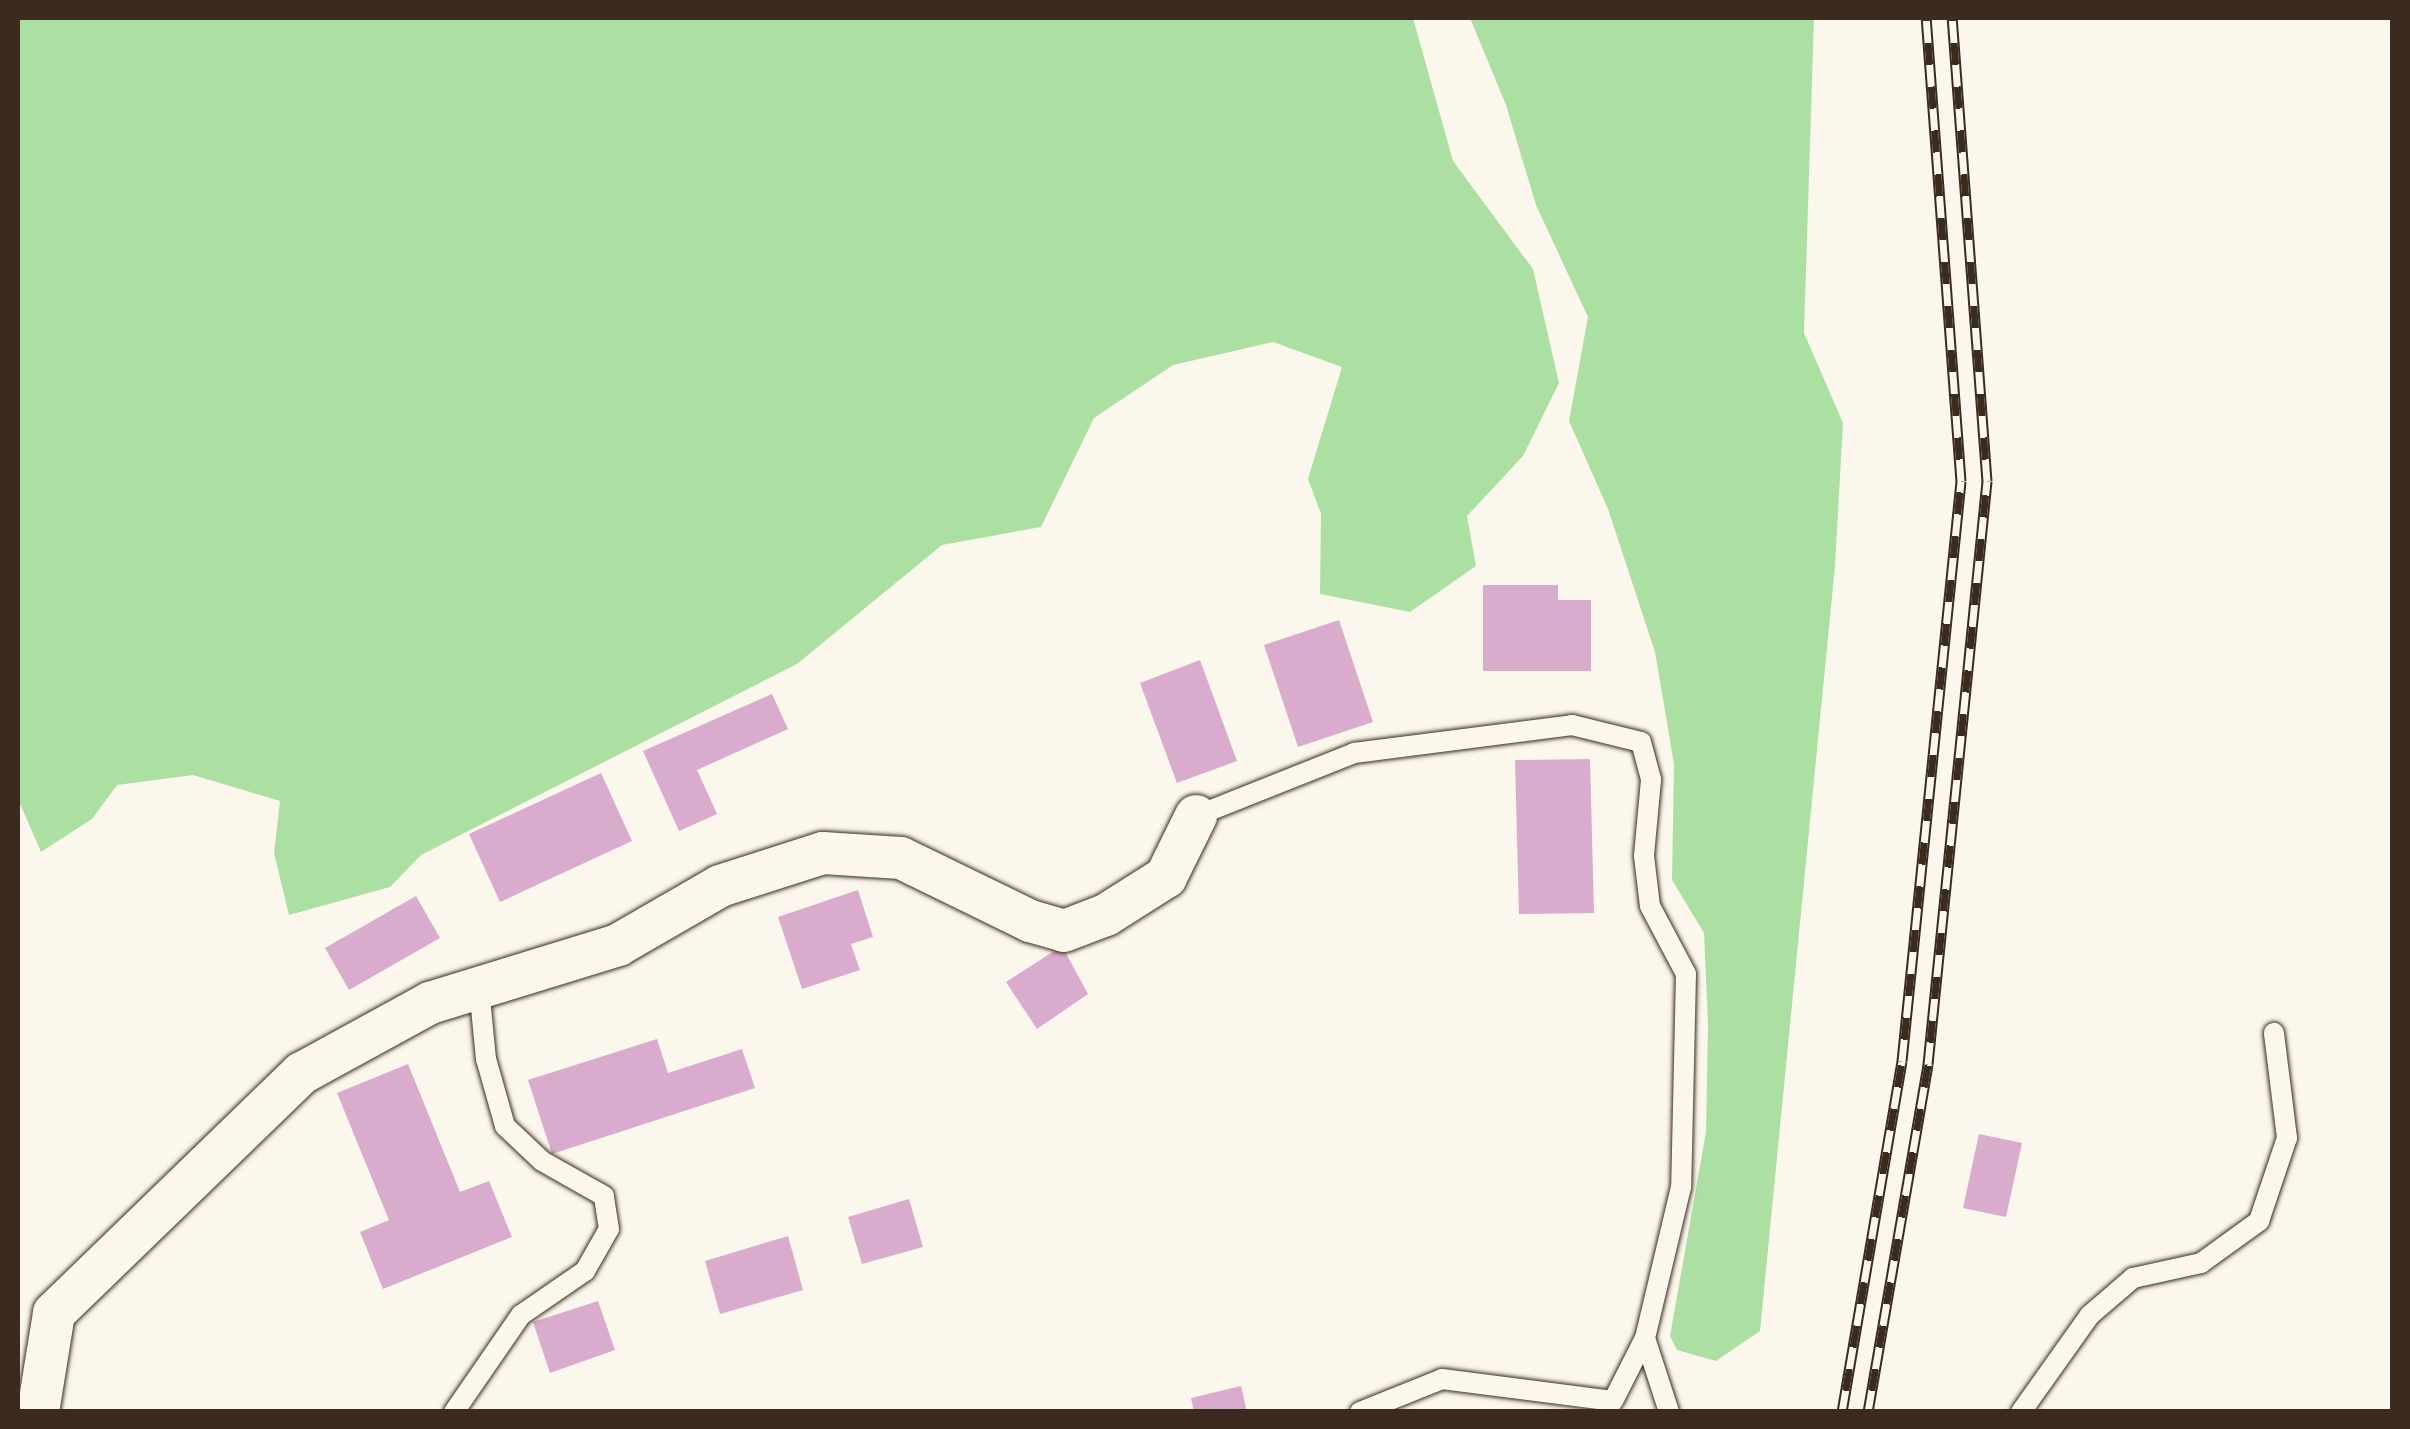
<!DOCTYPE html>
<html>
<head>
<meta charset="utf-8">
<style>
  body { margin:0 }
  #map { position:relative; width:2410px; height:1429px; overflow:hidden; background:#fbf7ec; font-family:"Playpen Sans",sans-serif }
  div>[style] { position:absolute }
  [style*='--x'] { left:calc(var(--x)*1px); top:calc(var(--y)*1px); width:calc(var(--w)*1px); rotate:calc(var(--a)*1deg) }
  .green>* { inset:0; background:#ace0a2 }
  .building>* { inset:0; background:#d9abcd }
  .roads { filter:drop-shadow(0 0 2px #3b2a1e) drop-shadow(0 0 2px #3b2a1e) }
  .lane>* { height:20px; margin:-10px; padding:0 10px; transform-origin:10px; border-radius:10px; background:#fbf7ec }
  .street>* { height:42px; margin:-21px; padding:0 21px; transform-origin:21px; border-radius:21px; background:#fbf7ec }
  .rail>* { height:11px; margin-top:-5.5px; transform-origin:0; background:repeating-linear-gradient(90deg,#fbf7ec 0 22px,#3b2a1e 0 44px); box-sizing:border-box; border-block:2px solid #3b2a1e }
  span { translate:-50% -50%; white-space:nowrap; text-align:center; line-height:1.15; -webkit-text-stroke:8px #fbf7ec; paint-order:stroke }
  .frame { position:absolute; inset:0; border:20px solid #3b2a1e; pointer-events:none }
</style>
</head>
<body>
<div id="map">
  <div class="green">
    <div style="clip-path:polygon(18px 18px,1413px 18px,1453px 161px,1533px 269px,1559px 383px,1523px 456px,1467px 516px,1476px 566px,1410px 612px,1320px 594px,1321px 514px,1308px 479px,1342px 367px,1273px 342px,1173px 365px,1094px 418px,1041px 527px,942px 545px,797px 664px,421px 855px,390px 887px,289px 915px,274px 853px,280px 801px,193px 775px,117px 785px,92px 819px,41px 852px,18px 799px)"></div>
    <div style="clip-path:polygon(1470px 18px,1814px 18px,1804px 333px,1843px 423px,1835px 566px,1760px 1331px,1716px 1361px,1677px 1350px,1670px 1336px,1706px 1132px,1708px 1024px,1704px 933px,1672px 880px,1674px 764px,1655px 652px,1608px 509px,1569px 421px,1588px 317px,1536px 205px,1506px 105px)"></div>
  </div>
  <div class="building">
    <div style="clip-path:polygon(1483px 585px,1558px 585px,1558px 600px,1591px 600px,1591px 671px,1483px 671px)"></div>
    <div style="clip-path:polygon(1339px 620px,1373px 722px,1298px 747px,1264px 645px)"></div>
    <div style="clip-path:polygon(1200px 660px,1237px 761px,1177px 783px,1140px 683px)"></div>
    <div style="clip-path:polygon(772px 694px,788px 729px,697px 770px,717px 814px,679px 831px,643px 751px)"></div>
    <div style="clip-path:polygon(1590px 759px,1594px 913px,1519px 914px,1515px 760px)"></div>
    <div style="clip-path:polygon(601px 773px,632px 841px,500px 902px,469px 834px)"></div>
    <div style="clip-path:polygon(858px 890px,873px 937px,851px 944px,860px 970px,802px 989px,778px 917px)"></div>
    <div style="clip-path:polygon(416px 896px,440px 938px,349px 990px,325px 948px)"></div>
    <div style="clip-path:polygon(1062px 946px,1088px 994px,1037px 1029px,1006px 982px)"></div>
    <div style="clip-path:polygon(657px 1039px,668px 1073px,742px 1049px,755px 1088px,552px 1154px,528px 1080px)"></div>
    <div style="clip-path:polygon(408px 1064px,460px 1192px,489px 1181px,512px 1237px,383px 1289px,360px 1232px,389px 1220px,337px 1093px)"></div>
    <div style="clip-path:polygon(1979px 1134px,2022px 1143px,2006px 1217px,1963px 1208px)"></div>
    <div style="clip-path:polygon(909px 1199px,923px 1247px,862px 1264px,848px 1217px)"></div>
    <div style="clip-path:polygon(788px 1236px,803px 1290px,720px 1314px,705px 1261px)"></div>
    <div style="clip-path:polygon(598px 1301px,615px 1350px,550px 1373px,533px 1322px)"></div>
    <div style="clip-path:polygon(1241px 1386px,1247px 1412px,1194px 1412px,1191px 1398px)"></div>
  </div>
  <div class="roads">
    <div class="lane">
      <div style="--x:1196;--y:816;--w:170;--a:-21.7"></div>
      <div style="--x:1354;--y:753;--w:220;--a:-7.3"></div>
      <div style="--x:1572;--y:725;--w:71;--a:13.8"></div>
      <div style="--x:1641;--y:742;--w:39;--a:75"></div>
      <div style="--x:1651;--y:780;--w:76;--a:95.3"></div>
      <div style="--x:1644;--y:856;--w:50;--a:83.2"></div>
      <div style="--x:1650;--y:906;--w:77;--a:62.1"></div>
      <div style="--x:1686;--y:974;--w:213;--a:91.3"></div>
      <div style="--x:1681;--y:1187;--w:155;--a:103.4"></div>
      <div style="--x:1645;--y:1338;--w:78;--a:72"></div>
      <div style="--x:454;--y:1412;--w:118;--a:-55.4"></div>
      <div style="--x:521;--y:1315;--w:78;--a:-34.5"></div>
      <div style="--x:585;--y:1271;--w:48;--a:-60.3"></div>
      <div style="--x:609;--y:1229;--w:33;--a:-99"></div>
      <div style="--x:604;--y:1196;--w:71;--a:-150.6"></div>
      <div style="--x:542;--y:1161;--w:51;--a:-136.6"></div>
      <div style="--x:505;--y:1126;--w:70;--a:-105.8"></div>
      <div style="--x:486;--y:1059;--w:72;--a:-95.6"></div>
      <div style="--x:1360;--y:1412;--w:88;--a:-21.9"></div>
      <div style="--x:1442;--y:1379;--w:172;--a:7.3"></div>
      <div style="--x:1613;--y:1401;--w:71;--a:-63.1"></div>
      <div style="--x:2021;--y:1412;--w:119;--a:-54.6"></div>
      <div style="--x:2090;--y:1315;--w:57;--a:-40.7"></div>
      <div style="--x:2133;--y:1278;--w:70;--a:-12.4"></div>
      <div style="--x:2201;--y:1263;--w:72;--a:-35.9"></div>
      <div style="--x:2259;--y:1221;--w:88;--a:-71.4"></div>
      <div style="--x:2287;--y:1138;--w:106;--a:-97.1"></div>
    </div>
    <div class="street">
      <div style="--x:38;--y:1412;--w:100;--a:-80.8"></div>
      <div style="--x:54;--y:1313;--w:345;--a:-44.1"></div>
      <div style="--x:302;--y:1073;--w:146;--a:-28.7"></div>
      <div style="--x:430;--y:1003;--w:197;--a:-17.1"></div>
      <div style="--x:618;--y:945;--w:118;--a:-30"></div>
      <div style="--x:720;--y:886;--w:108;--a:-17.8"></div>
      <div style="--x:823;--y:853;--w:78;--a:3.7"></div>
      <div style="--x:901;--y:858;--w:144;--a:26"></div>
      <div style="--x:1030;--y:921;--w:35;--a:16"></div>
      <div style="--x:1064;--y:931;--w:45;--a:-20.9"></div>
      <div style="--x:1106;--y:915;--w:71;--a:-32.3"></div>
      <div style="--x:1166;--y:877;--w:68;--a:-63.8"></div>
    </div>
  </div>
  <div class="rail">
    <div style="--x:1842;--y:1412;--w:356;--a:-80.3"></div>
    <div style="--x:1902;--y:1061;--w:583;--a:-84.19"></div>
    <div style="--x:1961;--y:481;--w:464;--a:-94.3"></div>
    <div style="--x:1868;--y:1412;--w:353;--a:-80.2"></div>
    <div style="--x:1928;--y:1064;--w:586;--a:-84.22"></div>
    <div style="--x:1987;--y:481;--w:464;--a:-94.3"></div>
  </div>
  <div class="frame"></div>
</div>
</body>
</html>
